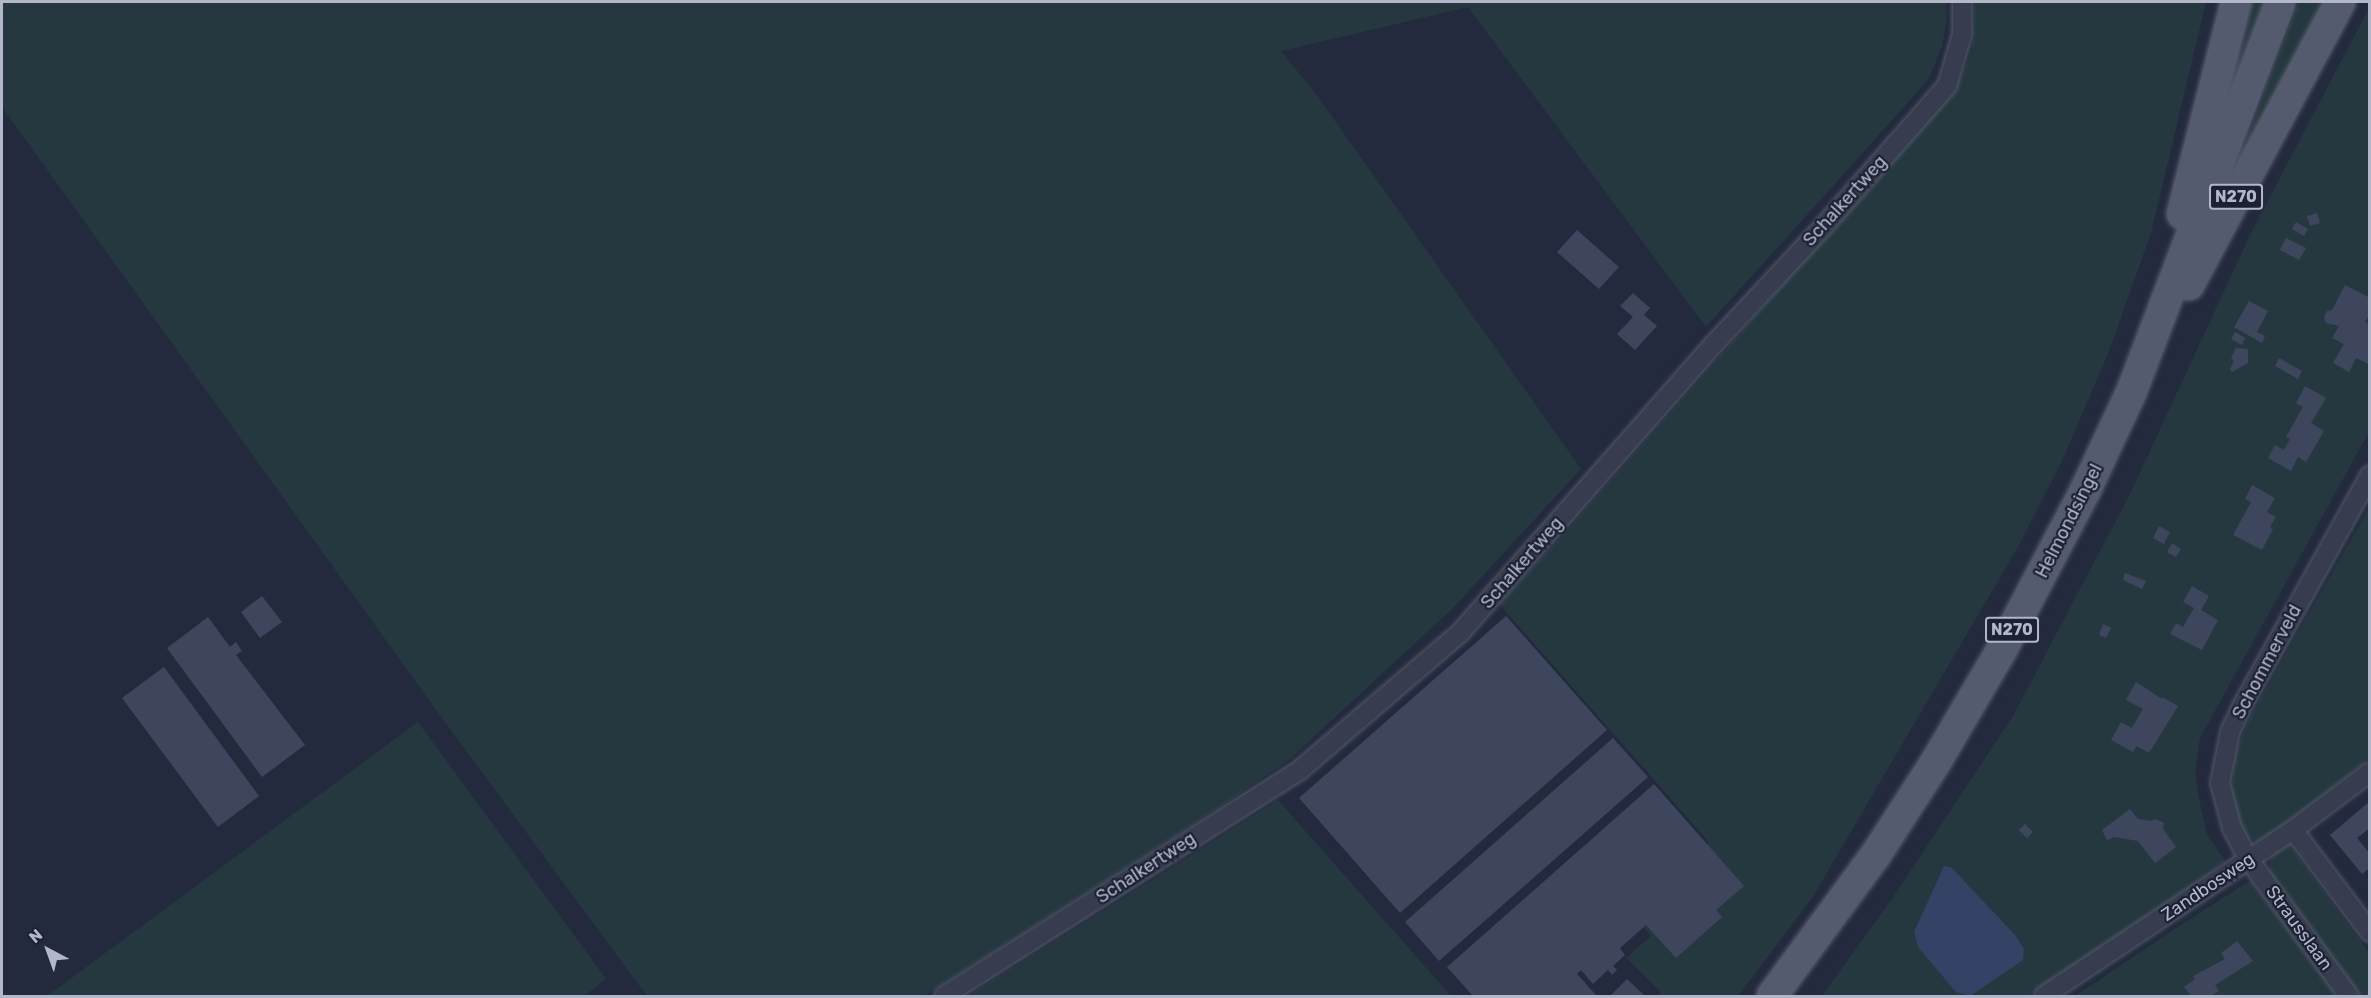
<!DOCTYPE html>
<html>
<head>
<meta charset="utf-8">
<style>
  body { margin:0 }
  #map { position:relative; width:2371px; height:998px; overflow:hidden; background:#232a3e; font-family:Rubik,sans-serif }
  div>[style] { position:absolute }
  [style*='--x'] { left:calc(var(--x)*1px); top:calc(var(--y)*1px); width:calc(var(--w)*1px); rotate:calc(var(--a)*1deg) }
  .green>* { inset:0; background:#25383f }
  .water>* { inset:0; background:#354265 }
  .building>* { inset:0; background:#3e465e }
  .roads { filter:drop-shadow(0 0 2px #525869) drop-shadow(0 0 2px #525869) }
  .minor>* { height:18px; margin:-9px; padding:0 9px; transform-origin:9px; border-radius:9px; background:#373d4e }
  .primary>* { height:30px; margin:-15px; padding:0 15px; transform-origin:15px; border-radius:15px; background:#545b6e }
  span { translate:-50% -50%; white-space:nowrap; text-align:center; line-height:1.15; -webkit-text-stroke:4.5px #1c2233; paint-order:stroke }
  .shield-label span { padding:2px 4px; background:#1c2233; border:2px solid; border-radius:4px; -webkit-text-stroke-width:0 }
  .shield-label { font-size:16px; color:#b2b8c9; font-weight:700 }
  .street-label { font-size:18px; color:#b2b8c9 }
  .frame { position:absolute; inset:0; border:3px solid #b2b8c9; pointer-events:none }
  .north { position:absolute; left:18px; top:920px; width:60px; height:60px; -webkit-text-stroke:4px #1c2233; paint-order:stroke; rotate:319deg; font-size:16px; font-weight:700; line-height:24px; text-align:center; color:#b2b8c9 }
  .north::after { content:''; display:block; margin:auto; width:21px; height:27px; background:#b2b8c9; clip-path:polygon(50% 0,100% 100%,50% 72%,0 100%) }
</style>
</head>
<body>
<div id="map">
  <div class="green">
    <div style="clip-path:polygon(2px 2px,1947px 2px,1946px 24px,1942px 47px,1928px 80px,1706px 327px,1468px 7px,1281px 51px,1316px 94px,1581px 469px,1453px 608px,1289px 760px,1217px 809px,924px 996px,647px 996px,434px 707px,2px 107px)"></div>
    <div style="clip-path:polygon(1973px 2px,2206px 2px,2151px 233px,2108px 354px,2061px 463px,2019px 545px,1812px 898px,1738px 996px,1657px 996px,1661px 992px,1626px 958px,1651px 936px,1629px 910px,1709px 842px,1499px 604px,1556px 543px,1937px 109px,1963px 72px,1972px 50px)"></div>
    <div style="clip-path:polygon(2246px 2px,2263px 2px,2220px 119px)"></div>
    <div style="clip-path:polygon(2299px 2px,2332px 2px,2210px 236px)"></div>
    <div style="clip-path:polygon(2369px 8px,2369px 432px,2200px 738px,2195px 771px,2198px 795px,2207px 834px,2225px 861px,2166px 905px,2029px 996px,1822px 996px,1894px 896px,2013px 716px,2131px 492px,2250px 235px)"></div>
    <div style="clip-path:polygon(2369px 508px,2369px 759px,2261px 843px,2243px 835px,2235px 814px,2232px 789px,2235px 754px,2250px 717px)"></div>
    <div style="clip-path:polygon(418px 722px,606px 979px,584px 996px,47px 996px)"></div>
    <div style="clip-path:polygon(1278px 800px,1451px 996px,968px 996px,1159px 876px)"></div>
    <div style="clip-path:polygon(2286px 845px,2290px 846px,2369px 953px,2369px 996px,2359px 996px,2268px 876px,2271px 856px)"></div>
    <div style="clip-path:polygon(2251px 880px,2341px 996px,2075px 996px,2182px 924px)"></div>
  </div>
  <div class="water">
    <div style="clip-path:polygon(1944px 866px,1951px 867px,2015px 935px,2024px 949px,2023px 960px,1970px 996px,1956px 992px,1918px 947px,1914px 932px)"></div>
  </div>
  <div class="building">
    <div style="clip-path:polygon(2317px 213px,2320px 223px,2310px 226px,2307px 216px)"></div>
    <div style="clip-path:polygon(2296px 222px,2308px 229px,2304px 236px,2292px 229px)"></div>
    <div style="clip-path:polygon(1577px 230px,1619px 267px,1599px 289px,1557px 252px)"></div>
    <div style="clip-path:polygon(2286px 238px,2306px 248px,2299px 260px,2280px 250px)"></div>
    <div style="clip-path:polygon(2345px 285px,2370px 298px,2370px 314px,2365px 322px,2370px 324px,2370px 365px,2356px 358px,2349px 372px,2333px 363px,2344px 344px,2332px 338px,2339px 326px,2326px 323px,2324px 317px,2327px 311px,2332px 310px)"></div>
    <div style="clip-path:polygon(1633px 293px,1650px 308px,1644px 315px,1657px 326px,1635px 350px,1617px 334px,1633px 317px,1620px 306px)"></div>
    <div style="clip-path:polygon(2249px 301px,2268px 311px,2257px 332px,2265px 336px,2262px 343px,2234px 327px)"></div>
    <div style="clip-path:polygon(2235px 332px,2245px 338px,2242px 345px,2231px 339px)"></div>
    <div style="clip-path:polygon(2236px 348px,2248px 349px,2248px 363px,2232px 372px,2230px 369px,2234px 361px,2231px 358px)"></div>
    <div style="clip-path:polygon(2279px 358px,2302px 371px,2298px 379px,2275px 366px)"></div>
    <div style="clip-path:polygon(2305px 386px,2326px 398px,2311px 423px,2324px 431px,2306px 462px,2298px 457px,2291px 471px,2268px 458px,2275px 445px,2284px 450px,2290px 439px,2286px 437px,2303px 407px,2296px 403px)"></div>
    <div style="clip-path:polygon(2252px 485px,2275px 498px,2267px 512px,2276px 517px,2270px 527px,2273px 529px,2262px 550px,2233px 535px,2251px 502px,2245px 499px)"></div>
    <div style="clip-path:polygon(2159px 526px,2170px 532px,2164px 544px,2153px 538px)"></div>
    <div style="clip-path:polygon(2172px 543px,2181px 549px,2176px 557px,2167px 552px)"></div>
    <div style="clip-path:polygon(2125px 573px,2146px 581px,2142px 589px,2123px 580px)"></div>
    <div style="clip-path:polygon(2192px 586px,2209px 596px,2201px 610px,2218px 620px,2202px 650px,2170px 634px,2176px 623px,2183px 627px,2194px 608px,2183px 602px)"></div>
    <div style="clip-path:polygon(262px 596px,282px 622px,260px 638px,241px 612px)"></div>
    <div style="clip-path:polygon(1506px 616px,1607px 730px,1400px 913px,1299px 798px)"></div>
    <div style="clip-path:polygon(208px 617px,230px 647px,236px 642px,242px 651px,236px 655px,305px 745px,262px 777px,167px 648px)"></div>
    <div style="clip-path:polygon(2103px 624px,2111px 628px,2106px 638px,2099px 635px)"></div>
    <div style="clip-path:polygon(164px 667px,259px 796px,218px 827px,122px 698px)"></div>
    <div style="clip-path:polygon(2136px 682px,2162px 699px,2162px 697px,2178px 706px,2149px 753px,2137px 746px,2133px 752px,2111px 740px,2121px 722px,2132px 728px,2143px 709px,2126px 700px)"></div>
    <div style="clip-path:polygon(1613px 738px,1648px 777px,1439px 961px,1405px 922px)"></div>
    <div style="clip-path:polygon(1654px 784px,1744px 886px,1716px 910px,1722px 917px,1676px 958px,1646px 925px,1620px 948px,1625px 955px,1613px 966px,1617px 970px,1612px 975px,1608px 970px,1593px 984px,1581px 970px,1577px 974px,1597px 996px,1473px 996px,1447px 967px)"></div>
    <div style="clip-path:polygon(2370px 801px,2370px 828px,2357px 838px,2370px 854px,2370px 868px,2362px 874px,2330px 835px)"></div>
    <div style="clip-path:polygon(2130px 809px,2138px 819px,2152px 821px,2155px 819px,2164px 823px,2163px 829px,2176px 847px,2155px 863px,2138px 841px,2114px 837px,2107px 840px,2102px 830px)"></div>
    <div style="clip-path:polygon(2025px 824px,2033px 832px,2027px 838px,2019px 830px)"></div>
    <div style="clip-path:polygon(2237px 941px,2253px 961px,2215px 985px,2219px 991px,2211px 996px,2191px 996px,2184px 987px,2195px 979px,2193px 976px,2225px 959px,2221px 953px)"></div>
    <div style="clip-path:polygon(1627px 979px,1645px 996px,1610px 996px)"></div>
  </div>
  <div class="roads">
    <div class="minor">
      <div style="--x:2293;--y:830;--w:128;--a:53"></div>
      <div style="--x:944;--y:996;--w:422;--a:-32.4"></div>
      <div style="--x:1300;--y:770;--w:211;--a:-40.6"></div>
      <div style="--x:1460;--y:633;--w:385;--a:-48.7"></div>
      <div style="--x:1714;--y:344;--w:160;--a:-47"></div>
      <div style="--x:1823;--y:227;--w:188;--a:-48.7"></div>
      <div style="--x:1947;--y:86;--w:53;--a:-73.6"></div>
      <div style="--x:1962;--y:35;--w:33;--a:-90"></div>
      <div style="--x:2044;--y:996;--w:299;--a:-33.7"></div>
      <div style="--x:2293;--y:830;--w:96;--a:-37"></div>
      <div style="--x:2349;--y:996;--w:169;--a:-126.3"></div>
      <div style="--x:2249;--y:860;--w:36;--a:-118"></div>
      <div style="--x:2232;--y:828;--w:47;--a:-104.9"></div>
      <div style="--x:2220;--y:783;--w:52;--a:-78.9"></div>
      <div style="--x:2230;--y:732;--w:29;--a:-65"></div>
      <div style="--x:2242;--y:706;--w:264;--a:-61"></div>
    </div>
    <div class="primary">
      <div style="--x:2182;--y:214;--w:219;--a:-75.7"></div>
      <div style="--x:2189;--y:285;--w:321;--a:-61.9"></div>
      <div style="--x:1772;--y:996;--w:174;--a:-53.7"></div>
      <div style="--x:1875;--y:856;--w:114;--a:-57.1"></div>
      <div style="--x:1937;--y:760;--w:126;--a:-59.6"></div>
      <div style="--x:2001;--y:651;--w:181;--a:-62.3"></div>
      <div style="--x:2085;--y:491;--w:108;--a:-64.9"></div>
      <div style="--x:2131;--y:393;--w:418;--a:-69.1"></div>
    </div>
  </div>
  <div class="shield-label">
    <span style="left:2236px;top:197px">N270</span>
    <span style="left:2012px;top:630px">N270</span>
  </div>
  <div class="street-label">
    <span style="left:1845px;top:201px;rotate:-48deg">Schalkertweg</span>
    <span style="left:2069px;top:521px;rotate:-63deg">Helmondsingel</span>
    <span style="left:1522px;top:563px;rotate:-49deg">Schalkertweg</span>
    <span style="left:2267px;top:662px;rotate:-62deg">Schommerveld</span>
    <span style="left:1146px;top:868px;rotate:-33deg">Schalkertweg</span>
    <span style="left:2208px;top:887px;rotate:-34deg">Zandbosweg</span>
    <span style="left:2299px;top:928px;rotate:54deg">Strausslaan</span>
  </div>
  <div class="frame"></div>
  <div class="north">N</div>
</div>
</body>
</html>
